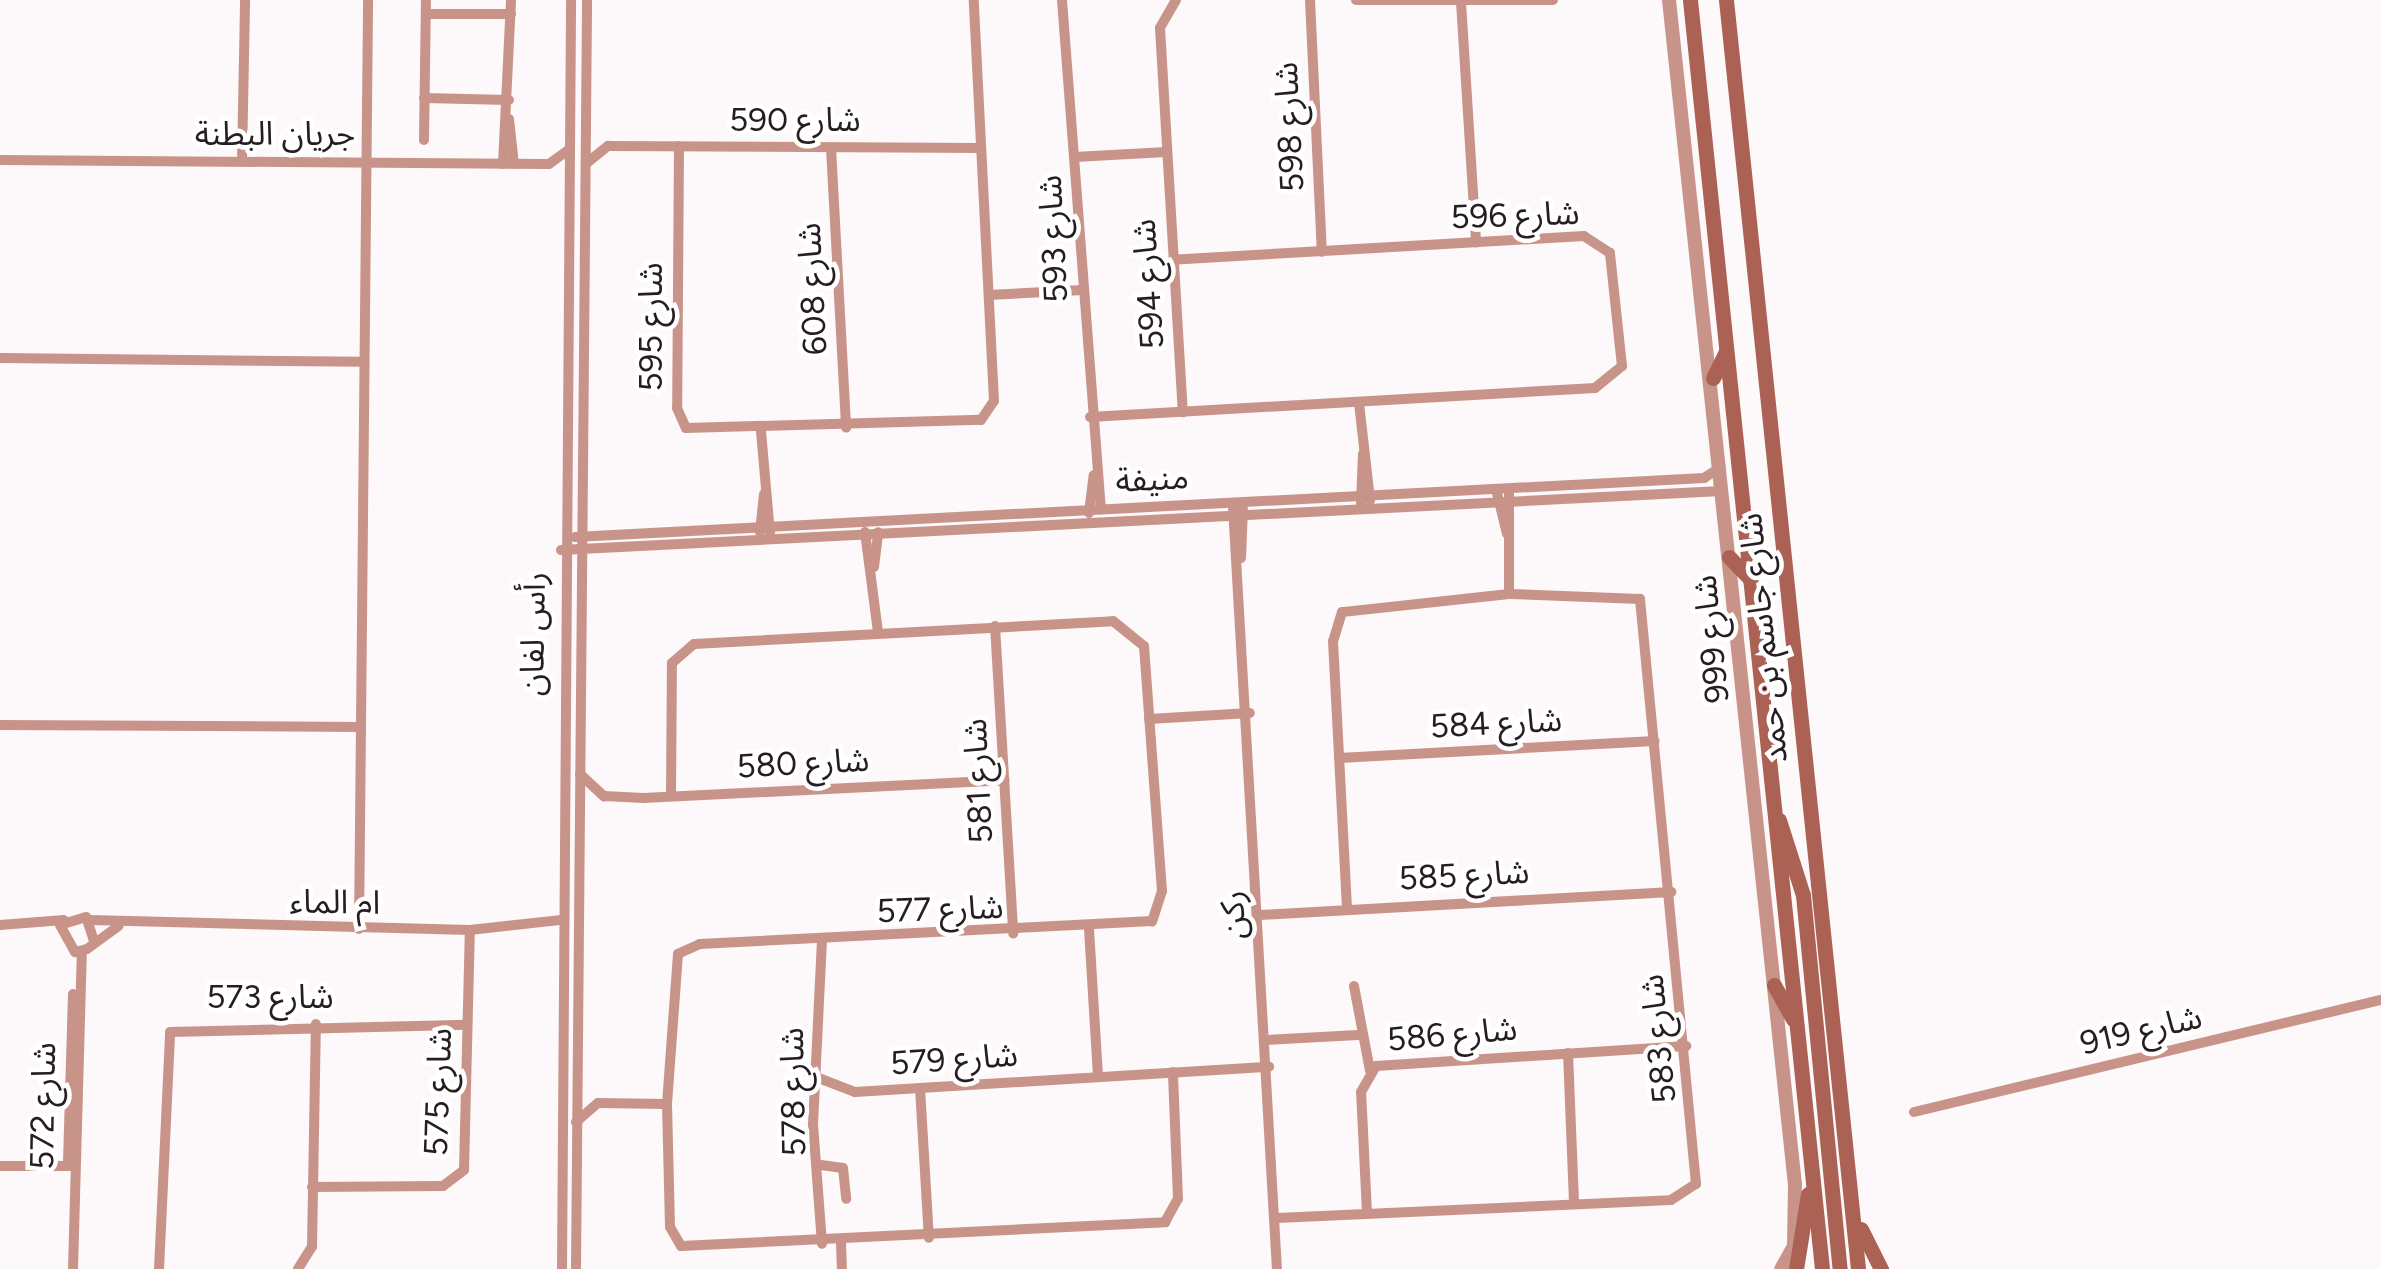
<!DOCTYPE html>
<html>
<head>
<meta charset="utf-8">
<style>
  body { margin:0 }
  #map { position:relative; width:2381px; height:1269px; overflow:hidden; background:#fdf8f9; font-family:Figtree,"Noto Sans Arabic",sans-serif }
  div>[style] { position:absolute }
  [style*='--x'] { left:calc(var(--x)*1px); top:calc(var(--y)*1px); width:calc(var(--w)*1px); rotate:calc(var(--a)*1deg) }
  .minor>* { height:10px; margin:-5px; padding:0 5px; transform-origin:5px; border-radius:5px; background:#c89489 }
  .tertiary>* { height:14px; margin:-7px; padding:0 7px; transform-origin:7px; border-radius:7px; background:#c89489 }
  .secondary>* { height:15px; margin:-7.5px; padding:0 7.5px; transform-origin:7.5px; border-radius:7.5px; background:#ab6153 }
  span { translate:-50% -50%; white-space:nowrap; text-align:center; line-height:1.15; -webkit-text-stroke:9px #fff; paint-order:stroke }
  .street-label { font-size:33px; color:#251d1f }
</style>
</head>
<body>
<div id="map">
  <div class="minor">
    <div style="--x:1062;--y:0;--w:511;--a:85.63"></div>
    <div style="--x:1176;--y:0;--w:32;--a:120"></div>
    <div style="--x:1160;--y:28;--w:385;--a:86.6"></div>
    <div style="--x:1310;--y:0;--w:252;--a:87.3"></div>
    <div style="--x:1356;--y:0;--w:197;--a:0"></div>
    <div style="--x:1461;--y:2;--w:241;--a:86.4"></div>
    <div style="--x:426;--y:14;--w:85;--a:0"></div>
    <div style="--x:424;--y:98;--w:85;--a:1.3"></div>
    <div style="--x:509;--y:119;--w:45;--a:83.7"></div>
    <div style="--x:424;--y:140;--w:140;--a:-89.2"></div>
    <div style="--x:679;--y:146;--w:262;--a:90.4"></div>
    <div style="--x:677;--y:408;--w:22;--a:66"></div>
    <div style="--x:686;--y:428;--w:295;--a:-1.6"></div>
    <div style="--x:981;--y:420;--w:23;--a:-56"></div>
    <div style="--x:994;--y:401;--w:401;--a:-92.9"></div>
    <div style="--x:831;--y:148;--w:280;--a:86.9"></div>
    <div style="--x:1075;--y:157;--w:91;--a:-3.1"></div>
    <div style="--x:0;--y:160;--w:549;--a:0.42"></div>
    <div style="--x:549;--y:164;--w:26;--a:-36"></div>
    <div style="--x:242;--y:161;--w:161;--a:-88.9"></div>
    <div style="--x:588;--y:162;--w:26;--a:-39"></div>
    <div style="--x:608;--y:146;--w:373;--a:0.3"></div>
    <div style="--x:503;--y:164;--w:164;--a:-87.2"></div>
    <div style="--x:989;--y:295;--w:94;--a:-3"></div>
    <div style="--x:0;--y:358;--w:364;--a:0.6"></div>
    <div style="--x:1359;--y:403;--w:98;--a:83.5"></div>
    <div style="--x:1090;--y:417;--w:506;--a:-3.29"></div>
    <div style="--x:1595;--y:388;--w:35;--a:-39"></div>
    <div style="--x:1622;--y:366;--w:114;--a:-96.1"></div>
    <div style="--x:1610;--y:253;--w:31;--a:-147"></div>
    <div style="--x:1584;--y:236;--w:412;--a:176.7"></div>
    <div style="--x:761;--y:431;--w:103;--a:85"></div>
    <div style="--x:1509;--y:492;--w:102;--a:90"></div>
    <div style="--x:1497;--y:493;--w:42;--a:76.3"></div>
    <div style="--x:1361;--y:503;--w:49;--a:-87.7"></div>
    <div style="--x:1233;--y:507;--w:763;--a:86.7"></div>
    <div style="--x:1089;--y:513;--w:38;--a:-83"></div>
    <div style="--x:760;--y:532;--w:38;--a:-84"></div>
    <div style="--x:865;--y:532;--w:101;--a:82.6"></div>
    <div style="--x:575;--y:537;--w:1131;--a:-2.99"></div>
    <div style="--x:1704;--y:478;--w:20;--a:-33"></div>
    <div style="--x:561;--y:550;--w:1162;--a:-2.91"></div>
    <div style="--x:1241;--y:558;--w:49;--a:-87.7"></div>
    <div style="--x:874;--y:567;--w:35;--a:-83"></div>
    <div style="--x:995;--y:626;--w:308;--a:86.6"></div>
    <div style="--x:1149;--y:719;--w:101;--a:-3.4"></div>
    <div style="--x:0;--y:725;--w:361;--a:0.3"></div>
    <div style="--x:1339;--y:758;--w:316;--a:-3.1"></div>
    <div style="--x:580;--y:774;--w:33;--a:43"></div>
    <div style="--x:604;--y:796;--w:39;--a:3"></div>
    <div style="--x:643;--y:798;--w:362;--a:-2.8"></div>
    <div style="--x:671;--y:796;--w:133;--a:-89.6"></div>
    <div style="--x:672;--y:663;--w:29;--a:-41"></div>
    <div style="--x:694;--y:644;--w:420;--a:-3.1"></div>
    <div style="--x:1113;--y:621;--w:40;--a:39"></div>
    <div style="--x:1144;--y:646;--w:246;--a:85.8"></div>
    <div style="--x:1162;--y:891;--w:32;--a:108"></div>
    <div style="--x:1152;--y:921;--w:453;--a:177.1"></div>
    <div style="--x:700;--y:944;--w:24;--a:156"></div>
    <div style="--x:678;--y:954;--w:150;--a:94.2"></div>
    <div style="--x:667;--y:1104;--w:123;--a:88.6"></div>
    <div style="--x:670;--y:1227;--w:22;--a:60"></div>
    <div style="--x:681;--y:1246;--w:485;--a:-2.8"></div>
    <div style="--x:1165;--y:1222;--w:26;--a:-61"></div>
    <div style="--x:1178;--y:1199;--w:127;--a:-92.3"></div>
    <div style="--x:1260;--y:915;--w:412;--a:-3.2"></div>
    <div style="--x:90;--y:920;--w:380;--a:1.5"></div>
    <div style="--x:470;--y:930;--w:92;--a:-6.3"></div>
    <div style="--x:0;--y:925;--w:64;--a:-4.5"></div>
    <div style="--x:359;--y:929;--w:929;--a:-89.44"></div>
    <div style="--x:1089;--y:929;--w:147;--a:86.5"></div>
    <div style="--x:822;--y:940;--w:184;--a:92.8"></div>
    <div style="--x:813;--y:1124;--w:120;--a:85.7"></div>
    <div style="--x:94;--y:941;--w:25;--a:-108"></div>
    <div style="--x:86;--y:917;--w:27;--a:163"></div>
    <div style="--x:60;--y:925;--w:31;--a:61"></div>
    <div style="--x:75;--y:952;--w:12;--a:-14"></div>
    <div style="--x:87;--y:949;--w:39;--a:-36"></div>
    <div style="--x:1354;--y:986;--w:86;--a:79.3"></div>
    <div style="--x:1267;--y:1040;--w:91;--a:-3.1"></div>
    <div style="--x:1568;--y:1053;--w:151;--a:87.7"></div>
    <div style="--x:816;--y:1077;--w:42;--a:21"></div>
    <div style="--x:855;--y:1092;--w:415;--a:-3.5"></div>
    <div style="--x:920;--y:1088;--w:150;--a:86.6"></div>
    <div style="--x:1914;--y:1112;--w:480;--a:-13.5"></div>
    <div style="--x:576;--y:1122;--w:29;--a:-41"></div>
    <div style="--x:598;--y:1103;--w:69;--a:0.8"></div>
    <div style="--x:68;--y:1162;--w:168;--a:-88.3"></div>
    <div style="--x:821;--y:1165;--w:22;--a:8"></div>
    <div style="--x:843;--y:1168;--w:31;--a:84"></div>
    <div style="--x:0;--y:1166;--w:75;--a:0"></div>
    <div style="--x:312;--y:1187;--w:131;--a:-0.4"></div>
    <div style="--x:443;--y:1186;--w:26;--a:-37"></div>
    <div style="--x:464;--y:1170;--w:240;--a:-88.6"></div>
    <div style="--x:1367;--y:1213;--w:121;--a:-92.8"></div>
    <div style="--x:1361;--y:1092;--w:30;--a:-60"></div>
    <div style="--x:1376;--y:1066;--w:311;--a:-3.7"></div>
    <div style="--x:1277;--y:1218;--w:394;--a:-2.6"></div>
    <div style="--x:1671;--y:1200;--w:30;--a:-33"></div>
    <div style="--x:1696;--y:1184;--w:588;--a:-95.47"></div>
    <div style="--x:1640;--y:599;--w:131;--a:-177.8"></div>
    <div style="--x:1509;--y:594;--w:168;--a:173.8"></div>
    <div style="--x:1342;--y:612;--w:30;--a:107"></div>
    <div style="--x:1333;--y:641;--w:268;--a:87"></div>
    <div style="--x:841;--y:1243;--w:26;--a:88"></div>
    <div style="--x:73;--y:1269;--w:318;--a:-88.4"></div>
    <div style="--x:159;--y:1269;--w:237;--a:-87.3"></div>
    <div style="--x:170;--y:1032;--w:297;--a:-1.4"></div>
    <div style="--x:298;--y:1269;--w:26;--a:-58"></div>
    <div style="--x:312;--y:1247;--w:223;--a:-89"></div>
    <div style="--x:562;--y:1269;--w:1269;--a:-89.59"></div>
    <div style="--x:576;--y:1269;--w:1269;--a:-89.5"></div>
  </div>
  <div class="tertiary">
    <div style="--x:1669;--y:0;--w:1191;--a:83.93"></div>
    <div style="--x:1795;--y:1184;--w:62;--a:90.9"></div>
    <div style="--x:1794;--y:1246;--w:26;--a:119"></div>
  </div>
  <div class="secondary">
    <div style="--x:1690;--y:0;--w:1276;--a:84.06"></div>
    <div style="--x:1726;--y:0;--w:1276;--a:84.06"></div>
    <div style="--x:1713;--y:378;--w:30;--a:-64"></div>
    <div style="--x:1729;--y:557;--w:30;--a:46"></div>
    <div style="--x:1779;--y:820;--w:79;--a:72.3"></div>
    <div style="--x:1803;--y:895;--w:376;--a:84.4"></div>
    <div style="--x:1774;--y:985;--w:39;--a:61"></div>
    <div style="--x:1861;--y:1229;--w:45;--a:63.4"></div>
    <div style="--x:1796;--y:1269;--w:76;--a:-80.9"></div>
  </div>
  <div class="street-label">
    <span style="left:795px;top:120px">شارع 590</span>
    <span style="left:1289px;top:127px;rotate:-93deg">شارع 598</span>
    <span style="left:275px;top:134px">جريان البطنة</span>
    <span style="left:1515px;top:215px;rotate:-2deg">شارع 596</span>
    <span style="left:1053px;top:239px;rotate:-93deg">شارع 593</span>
    <span style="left:1148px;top:284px;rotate:-94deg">شارع 594</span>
    <span style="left:812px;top:289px;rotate:-93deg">شارع 608</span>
    <span style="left:651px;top:327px;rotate:-90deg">شارع 595</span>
    <span style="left:1152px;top:479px;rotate:-3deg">منيفة</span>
    <span style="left:533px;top:634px;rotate:-89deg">رأس لفان</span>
    <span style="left:1763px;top:638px;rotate:-96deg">شارع جاسم بن حمد</span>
    <span style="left:1711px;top:639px;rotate:-96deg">شارع 999</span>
    <span style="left:1496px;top:723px;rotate:-3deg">شارع 584</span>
    <span style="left:803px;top:763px;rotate:-3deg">شارع 580</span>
    <span style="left:978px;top:781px;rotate:-93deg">شارع 581</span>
    <span style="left:1464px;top:875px;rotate:-3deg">شارع 585</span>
    <span style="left:335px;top:902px;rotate:1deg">ام الماء</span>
    <span style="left:940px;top:909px;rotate:-2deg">شارع 577</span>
    <span style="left:1233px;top:915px;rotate:-93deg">ركن</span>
    <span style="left:270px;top:997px">شارع 573</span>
    <span style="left:2141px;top:1030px;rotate:-13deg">شارع 919</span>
    <span style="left:1452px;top:1034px;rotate:-5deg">شارع 586</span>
    <span style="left:1658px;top:1039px;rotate:-96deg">شارع 583</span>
    <span style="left:954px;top:1059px;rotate:-4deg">شارع 579</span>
    <span style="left:438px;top:1092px;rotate:-88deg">شارع 575</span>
    <span style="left:793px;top:1092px;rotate:-91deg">شارع 578</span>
    <span style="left:43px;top:1106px;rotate:-89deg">شارع 572</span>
  </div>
</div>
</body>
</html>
